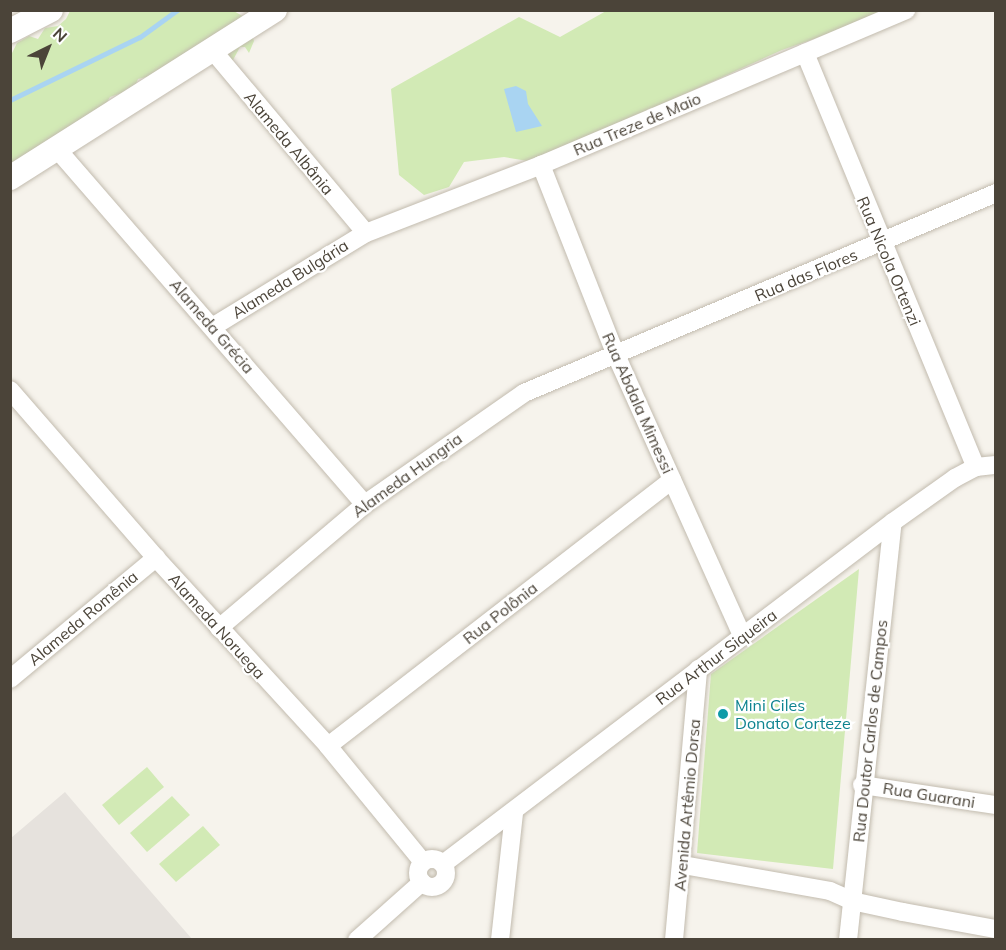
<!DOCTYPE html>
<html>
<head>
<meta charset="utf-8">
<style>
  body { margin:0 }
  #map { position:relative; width:1006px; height:950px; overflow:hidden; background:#f6f3ec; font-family:Mulish,sans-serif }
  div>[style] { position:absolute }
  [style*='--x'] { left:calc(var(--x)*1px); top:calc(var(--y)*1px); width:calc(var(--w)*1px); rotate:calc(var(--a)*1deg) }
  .industrial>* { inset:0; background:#e6e2dd }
  .green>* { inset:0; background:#d2eab5 }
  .water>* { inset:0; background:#a9d4f2 }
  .stream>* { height:5px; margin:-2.5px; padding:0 2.5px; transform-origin:2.5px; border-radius:2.5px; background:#a9d4f2 }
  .roads { filter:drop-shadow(0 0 2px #c2bbae) drop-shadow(0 0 2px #c2bbae) }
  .minor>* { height:18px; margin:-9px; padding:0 9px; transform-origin:9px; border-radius:9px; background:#fff }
  .minor>.ring { margin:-9px; padding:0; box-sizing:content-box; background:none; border:18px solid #fff; border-radius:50% }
  .tertiary>* { height:24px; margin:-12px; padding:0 12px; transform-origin:12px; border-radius:12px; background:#fff }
  .dots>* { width:16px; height:16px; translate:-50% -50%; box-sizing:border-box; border:3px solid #fff; border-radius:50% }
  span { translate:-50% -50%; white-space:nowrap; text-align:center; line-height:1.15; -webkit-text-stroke:4.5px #fff; paint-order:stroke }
  .street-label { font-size:16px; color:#4b4439 }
  .culture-label { font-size:16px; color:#0d838f }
  .left { translate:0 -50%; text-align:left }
  .frame { position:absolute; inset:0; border:12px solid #4b4439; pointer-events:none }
  .north { position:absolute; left:18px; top:18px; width:60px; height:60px; -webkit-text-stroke:4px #fff; paint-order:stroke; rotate:43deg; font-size:16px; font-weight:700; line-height:24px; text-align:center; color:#4b4439 }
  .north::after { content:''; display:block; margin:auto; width:21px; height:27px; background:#4b4439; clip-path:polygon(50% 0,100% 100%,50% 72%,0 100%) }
</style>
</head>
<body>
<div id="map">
  <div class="industrial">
    <div style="clip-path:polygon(65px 792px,112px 847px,192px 939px,11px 939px,11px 838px)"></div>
  </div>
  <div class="green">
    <div style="clip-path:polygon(232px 10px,246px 18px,254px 41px,249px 53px,245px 47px,240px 47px,233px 60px,223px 66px,206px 63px,138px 79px,134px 89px,110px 97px,104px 107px,11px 170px,11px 55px,17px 43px,29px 36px,38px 39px,45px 28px,58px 26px,66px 19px,70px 11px)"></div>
    <div style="clip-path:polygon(606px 11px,895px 11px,782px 50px,534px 162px,504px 157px,464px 162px,449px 187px,424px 195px,399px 175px,391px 89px,519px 17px,560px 37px)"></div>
    <div style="clip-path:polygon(859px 569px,833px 869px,697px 853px,711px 674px)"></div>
    <div style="clip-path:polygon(147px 767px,164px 787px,119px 825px,102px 805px)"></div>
    <div style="clip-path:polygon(172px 796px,190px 815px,147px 852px,130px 833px)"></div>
    <div style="clip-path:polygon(203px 826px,220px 845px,176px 882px,159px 864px)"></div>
  </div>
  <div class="water">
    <div style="clip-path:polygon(516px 86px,526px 91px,528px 104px,542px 126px,516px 132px,504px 89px)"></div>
  </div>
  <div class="stream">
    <div style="--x:10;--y:100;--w:144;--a:-25.9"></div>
    <div style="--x:140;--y:37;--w:46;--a:-36.1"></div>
  </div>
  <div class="roads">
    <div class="minor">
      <div style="--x:214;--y:52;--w:236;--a:50"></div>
      <div style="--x:805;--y:53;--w:448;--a:67.6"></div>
      <div style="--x:57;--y:149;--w:470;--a:49.1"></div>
      <div style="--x:541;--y:165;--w:204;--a:68.5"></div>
      <div style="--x:616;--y:355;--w:309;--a:65.8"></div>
      <div style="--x:214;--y:326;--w:178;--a:-31.5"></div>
      <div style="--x:366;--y:233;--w:188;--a:-21.2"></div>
      <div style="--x:541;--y:165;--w:397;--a:-23"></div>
      <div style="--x:10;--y:390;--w:223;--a:49"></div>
      <div style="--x:156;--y:558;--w:255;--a:47.5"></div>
      <div style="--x:328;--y:746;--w:150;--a:50.7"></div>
      <div style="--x:219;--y:628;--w:192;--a:-40.3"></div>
      <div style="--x:365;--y:504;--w:194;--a:-34.9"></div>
      <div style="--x:524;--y:393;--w:513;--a:-22.96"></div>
      <div style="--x:10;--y:679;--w:190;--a:-39.7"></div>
      <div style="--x:328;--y:746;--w:435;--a:-37.7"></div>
      <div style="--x:862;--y:785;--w:135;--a:8.5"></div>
      <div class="ring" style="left:418px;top:859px;width:10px;height:10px"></div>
      <div style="--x:443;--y:864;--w:565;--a:-37.23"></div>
      <div style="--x:893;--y:522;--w:76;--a:-35.4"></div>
      <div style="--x:955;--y:478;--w:24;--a:-28"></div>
      <div style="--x:976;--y:467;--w:20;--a:-6"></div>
      <div style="--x:683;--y:865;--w:149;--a:10"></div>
      <div style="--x:830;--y:891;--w:24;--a:24"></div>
      <div style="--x:852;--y:901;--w:52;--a:12.2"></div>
      <div style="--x:903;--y:912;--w:95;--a:10.4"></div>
      <div style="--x:357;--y:940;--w:87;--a:-41.7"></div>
      <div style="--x:500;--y:940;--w:128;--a:-83.7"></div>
      <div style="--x:674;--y:940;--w:272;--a:-84.9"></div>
      <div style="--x:848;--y:940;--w:420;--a:-83.9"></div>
    </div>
    <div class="tertiary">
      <div style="--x:10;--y:31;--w:46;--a:-27.1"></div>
      <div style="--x:10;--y:178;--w:314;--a:-32.4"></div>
    </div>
  </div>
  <div class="dots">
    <div style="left:723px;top:714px;background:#0f9aa8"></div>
  </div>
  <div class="street-label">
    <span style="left:637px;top:124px;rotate:-23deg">Rua Treze de Maio</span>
    <span style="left:289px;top:143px;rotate:50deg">Alameda Albânia</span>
    <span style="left:889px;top:261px;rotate:67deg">Rua Nicola Ortenzi</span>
    <span style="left:806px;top:275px;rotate:-23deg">Rua das Flores</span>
    <span style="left:290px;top:279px;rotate:-32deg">Alameda Bulgária</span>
    <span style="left:212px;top:326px;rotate:49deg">Alameda Grécia</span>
    <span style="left:638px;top:403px;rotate:66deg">Rua Abdala Mimessi</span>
    <span style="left:407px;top:475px;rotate:-36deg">Alameda Hungria</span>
    <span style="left:500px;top:613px;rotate:-38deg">Rua Polônia</span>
    <span style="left:83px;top:618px;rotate:-40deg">Alameda Romênia</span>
    <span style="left:217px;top:626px;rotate:48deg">Alameda Noruega</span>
    <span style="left:716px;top:657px;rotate:-37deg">Rua Arthur Siqueira</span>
    <span style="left:870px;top:731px;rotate:-84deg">Rua Doutor Carlos de Campos</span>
    <span style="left:929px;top:795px;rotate:9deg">Rua Guarani</span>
    <span style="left:687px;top:805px;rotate:-85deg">Avenida Artêmio Dorsa</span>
  </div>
  <div class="culture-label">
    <span class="left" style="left:735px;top:714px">Mini Ciles<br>Donato Corteze</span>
  </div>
  <div class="frame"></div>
  <div class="north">N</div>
</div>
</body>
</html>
